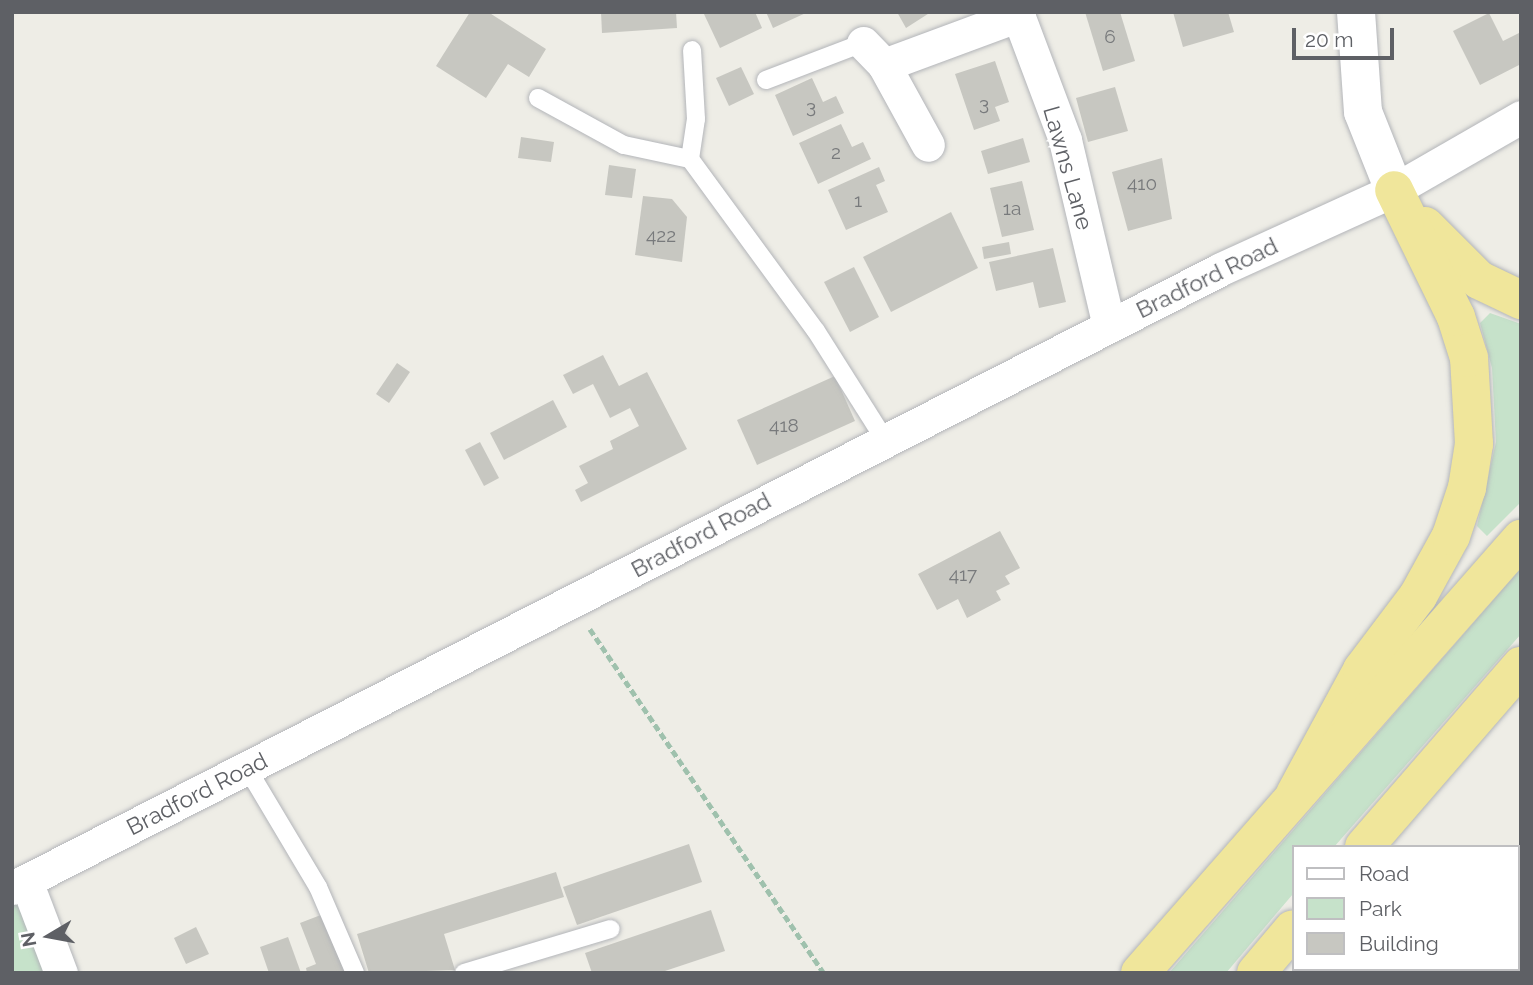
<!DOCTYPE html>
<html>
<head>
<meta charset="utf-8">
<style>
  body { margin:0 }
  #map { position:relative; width:1533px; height:985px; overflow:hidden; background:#eeede6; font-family:Raleway,sans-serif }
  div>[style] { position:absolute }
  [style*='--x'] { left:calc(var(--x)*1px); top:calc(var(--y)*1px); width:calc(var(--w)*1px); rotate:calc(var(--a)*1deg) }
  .green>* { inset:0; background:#c6e2ca }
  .building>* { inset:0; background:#c7c7c1 }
  .path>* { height:4.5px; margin-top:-2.25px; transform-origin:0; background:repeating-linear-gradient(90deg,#9fc1ad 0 7px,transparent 0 10.5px) }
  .roads { filter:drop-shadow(0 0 2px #b3b5b9) drop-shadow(0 0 2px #b3b5b9) }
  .lane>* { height:18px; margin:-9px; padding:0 9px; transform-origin:9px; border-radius:9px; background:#fff }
  .street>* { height:33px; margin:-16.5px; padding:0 16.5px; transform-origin:16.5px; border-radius:16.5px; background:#fff }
  .secondary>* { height:38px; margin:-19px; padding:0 19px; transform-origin:19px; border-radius:19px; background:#fff }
  .highway>* { height:38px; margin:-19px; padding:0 19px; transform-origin:19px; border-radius:19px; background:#f0e69b }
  span { translate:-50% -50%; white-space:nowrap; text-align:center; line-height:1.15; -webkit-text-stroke:6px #fff; paint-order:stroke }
  .number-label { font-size:19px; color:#787a7c }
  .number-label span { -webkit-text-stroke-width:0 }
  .street-label { font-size:23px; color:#5e6065 }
  .frame { position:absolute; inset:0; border:14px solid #5e6065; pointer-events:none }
  .legend { position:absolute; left:1292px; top:845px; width:228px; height:126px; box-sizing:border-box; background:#fff; border:2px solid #bfbfc1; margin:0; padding:9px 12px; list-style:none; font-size:21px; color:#5e6065 }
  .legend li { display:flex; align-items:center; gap:14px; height:35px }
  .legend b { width:35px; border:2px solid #bfbfc1 }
  .north { position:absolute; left:14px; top:901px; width:70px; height:70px; -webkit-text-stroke:5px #fff; paint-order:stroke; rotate:260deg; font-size:19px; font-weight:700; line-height:28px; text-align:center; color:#5e6065 }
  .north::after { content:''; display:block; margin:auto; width:24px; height:32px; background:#5e6065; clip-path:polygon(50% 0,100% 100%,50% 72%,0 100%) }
  .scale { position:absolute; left:1292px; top:28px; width:102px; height:32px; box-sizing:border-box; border:4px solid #5e6065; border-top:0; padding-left:9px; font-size:21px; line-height:24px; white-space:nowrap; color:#5e6065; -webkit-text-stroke:5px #fff; paint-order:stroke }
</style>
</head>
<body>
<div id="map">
  <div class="green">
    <div style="clip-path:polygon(1490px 313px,1521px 324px,1521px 502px,1487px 536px,1477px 526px,1496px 442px,1492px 368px,1480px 323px)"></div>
    <div style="clip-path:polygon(1521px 568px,1521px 634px,1334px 847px,1293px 847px,1293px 894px,1226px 973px,1169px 973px)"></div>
    <div style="clip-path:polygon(12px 888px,61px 973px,12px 973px)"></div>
  </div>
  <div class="building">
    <div style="clip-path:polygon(470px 12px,488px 12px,546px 49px,529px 77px,508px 64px,486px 98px,436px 66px)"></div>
    <div style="clip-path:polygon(601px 12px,676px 12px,677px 28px,602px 33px)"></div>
    <div style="clip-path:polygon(703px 12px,755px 12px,762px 28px,720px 48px)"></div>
    <div style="clip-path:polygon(766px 12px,808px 12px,773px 28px)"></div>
    <div style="clip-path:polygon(897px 12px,931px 12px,906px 28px)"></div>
    <div style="clip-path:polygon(1085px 12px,1120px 12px,1135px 61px,1103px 71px)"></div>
    <div style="clip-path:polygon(1173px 12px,1228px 12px,1234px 32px,1183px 47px)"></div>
    <div style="clip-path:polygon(1489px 13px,1503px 41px,1521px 32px,1521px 64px,1480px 85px,1453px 31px)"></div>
    <div style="clip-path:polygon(995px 61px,1009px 102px,995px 107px,1000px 121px,974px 130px,955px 74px)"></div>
    <div style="clip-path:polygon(741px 67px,754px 94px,729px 106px,716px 78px)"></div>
    <div style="clip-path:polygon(812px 78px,823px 102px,836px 96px,844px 113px,793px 136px,775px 95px)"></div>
    <div style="clip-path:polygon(1115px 87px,1128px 131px,1088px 142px,1076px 98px)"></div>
    <div style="clip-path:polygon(841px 124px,852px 147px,863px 142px,871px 159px,818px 184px,799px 143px)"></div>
    <div style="clip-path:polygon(521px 137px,554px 142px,551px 162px,518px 158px)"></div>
    <div style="clip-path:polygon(1023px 138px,1030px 162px,988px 174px,981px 151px)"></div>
    <div style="clip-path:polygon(1162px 158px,1172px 219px,1128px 231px,1112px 172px)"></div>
    <div style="clip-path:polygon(609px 165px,636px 169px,632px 198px,605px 195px)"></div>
    <div style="clip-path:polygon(879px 167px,885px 181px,876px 185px,888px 212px,846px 230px,828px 190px)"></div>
    <div style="clip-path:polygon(1022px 181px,1034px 230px,1002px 237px,990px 188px)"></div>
    <div style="clip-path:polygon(643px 196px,672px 199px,687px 217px,682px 262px,635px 255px)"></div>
    <div style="clip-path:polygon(951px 212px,978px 268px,891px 312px,863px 257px)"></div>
    <div style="clip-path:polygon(1009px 242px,1011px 254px,984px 259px,982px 247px)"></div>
    <div style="clip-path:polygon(1053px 248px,1066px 302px,1039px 308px,1033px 282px,996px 291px,989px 262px)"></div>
    <div style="clip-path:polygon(854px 267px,879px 317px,850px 332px,824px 282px)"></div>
    <div style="clip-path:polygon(603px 355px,619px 386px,647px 372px,687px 449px,581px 502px,575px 490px,588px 483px,579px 466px,613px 449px,610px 441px,639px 426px,630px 408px,610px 418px,593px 384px,573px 394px,563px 375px)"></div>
    <div style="clip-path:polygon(397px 363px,410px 372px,389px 403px,376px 394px)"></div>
    <div style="clip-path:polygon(835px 376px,855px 421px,757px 465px,737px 420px)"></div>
    <div style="clip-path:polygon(553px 400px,567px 427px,504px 460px,490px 433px)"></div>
    <div style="clip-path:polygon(480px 442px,499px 478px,484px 486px,465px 450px)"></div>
    <div style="clip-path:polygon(1000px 531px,1020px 568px,1005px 576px,1010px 584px,996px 591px,1001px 600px,967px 618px,958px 599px,937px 610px,918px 574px)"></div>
    <div style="clip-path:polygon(689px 844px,702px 882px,577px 925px,563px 887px)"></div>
    <div style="clip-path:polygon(556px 872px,564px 897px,444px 934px,455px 970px,369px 973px,357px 934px)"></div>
    <div style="clip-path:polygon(711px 910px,725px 951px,659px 973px,592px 973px,585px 953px)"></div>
    <div style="clip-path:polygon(326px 913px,349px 973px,307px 973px,306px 968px,316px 964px,300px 923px)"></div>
    <div style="clip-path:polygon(196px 927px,209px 954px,186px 964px,174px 938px)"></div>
    <div style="clip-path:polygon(288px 937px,301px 973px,269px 973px,260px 947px)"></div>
  </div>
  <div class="path">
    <div style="--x:590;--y:629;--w:416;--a:55.8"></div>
  </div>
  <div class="roads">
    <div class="lane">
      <div style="--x:766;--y:80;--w:104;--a:-20.9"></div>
      <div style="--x:538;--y:98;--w:98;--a:28.7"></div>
      <div style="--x:624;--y:145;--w:67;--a:12"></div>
      <div style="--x:690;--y:159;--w:213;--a:53.8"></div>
      <div style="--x:816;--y:331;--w:129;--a:57.7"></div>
      <div style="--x:690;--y:159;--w:40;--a:-81.5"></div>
      <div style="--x:696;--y:119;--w:69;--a:-93.3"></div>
      <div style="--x:247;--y:768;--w:139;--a:59.2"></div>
      <div style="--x:318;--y:887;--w:94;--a:66.7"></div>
      <div style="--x:464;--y:973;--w:153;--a:-16.7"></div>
    </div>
    <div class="street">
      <div style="--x:1017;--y:12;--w:137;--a:69.4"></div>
      <div style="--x:1065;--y:140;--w:191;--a:76.7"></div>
      <div style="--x:863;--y:43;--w:30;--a:46"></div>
      <div style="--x:884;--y:65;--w:91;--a:61.2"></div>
      <div style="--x:884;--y:65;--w:144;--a:-20.3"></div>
      <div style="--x:26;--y:881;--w:98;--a:69.2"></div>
      <div style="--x:12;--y:888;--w:1358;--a:-27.11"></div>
      <div style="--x:1221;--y:269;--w:190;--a:-24.5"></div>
      <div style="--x:1394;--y:190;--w:146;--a:-29.9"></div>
    </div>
    <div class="secondary">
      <div style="--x:1356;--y:12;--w:100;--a:86"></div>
      <div style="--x:1363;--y:112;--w:84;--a:68.3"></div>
    </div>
    <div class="highway">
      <div style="--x:1425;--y:226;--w:76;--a:45"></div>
      <div style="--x:1479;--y:280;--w:47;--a:25.5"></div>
      <div style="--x:1295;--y:794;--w:141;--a:-61.6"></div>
      <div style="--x:1362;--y:670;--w:93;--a:-52.9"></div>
      <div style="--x:1418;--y:596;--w:68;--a:-61.2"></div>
      <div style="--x:1451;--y:536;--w:51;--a:-71.6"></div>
      <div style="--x:1467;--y:488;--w:45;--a:-81"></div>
      <div style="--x:1474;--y:444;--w:86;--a:-93.3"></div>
      <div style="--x:1469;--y:358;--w:43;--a:-107.6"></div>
      <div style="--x:1456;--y:317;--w:141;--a:-116"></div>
      <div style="--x:1364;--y:847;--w:240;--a:-49.1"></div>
      <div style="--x:1140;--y:973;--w:578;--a:-48.72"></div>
      <div style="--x:1256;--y:973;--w:57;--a:-49.9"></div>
    </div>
  </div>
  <div class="number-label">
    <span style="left:1110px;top:37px">6</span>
    <span style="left:984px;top:104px">3</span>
    <span style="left:811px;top:107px">3</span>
    <span style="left:836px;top:153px">2</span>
    <span style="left:1142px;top:184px">410</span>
    <span style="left:858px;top:201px">1</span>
    <span style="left:1012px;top:209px">1a</span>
    <span style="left:661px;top:236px">422</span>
    <span style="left:784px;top:426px">418</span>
    <span style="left:963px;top:575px">417</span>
  </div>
  <div class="street-label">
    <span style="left:1068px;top:168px;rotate:74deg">Lawns Lane</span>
    <span style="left:1207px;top:278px;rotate:-26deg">Bradford Road</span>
    <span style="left:701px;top:535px;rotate:-28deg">Bradford Road</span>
    <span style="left:197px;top:794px;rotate:-27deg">Bradford Road</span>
  </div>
  <div class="frame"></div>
  <ul class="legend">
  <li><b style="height:9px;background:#fff"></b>Road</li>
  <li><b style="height:19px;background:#c6e2ca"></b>Park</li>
  <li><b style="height:19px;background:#c7c7c1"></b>Building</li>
  </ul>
  <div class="north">N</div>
  <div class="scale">20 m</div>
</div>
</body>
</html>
